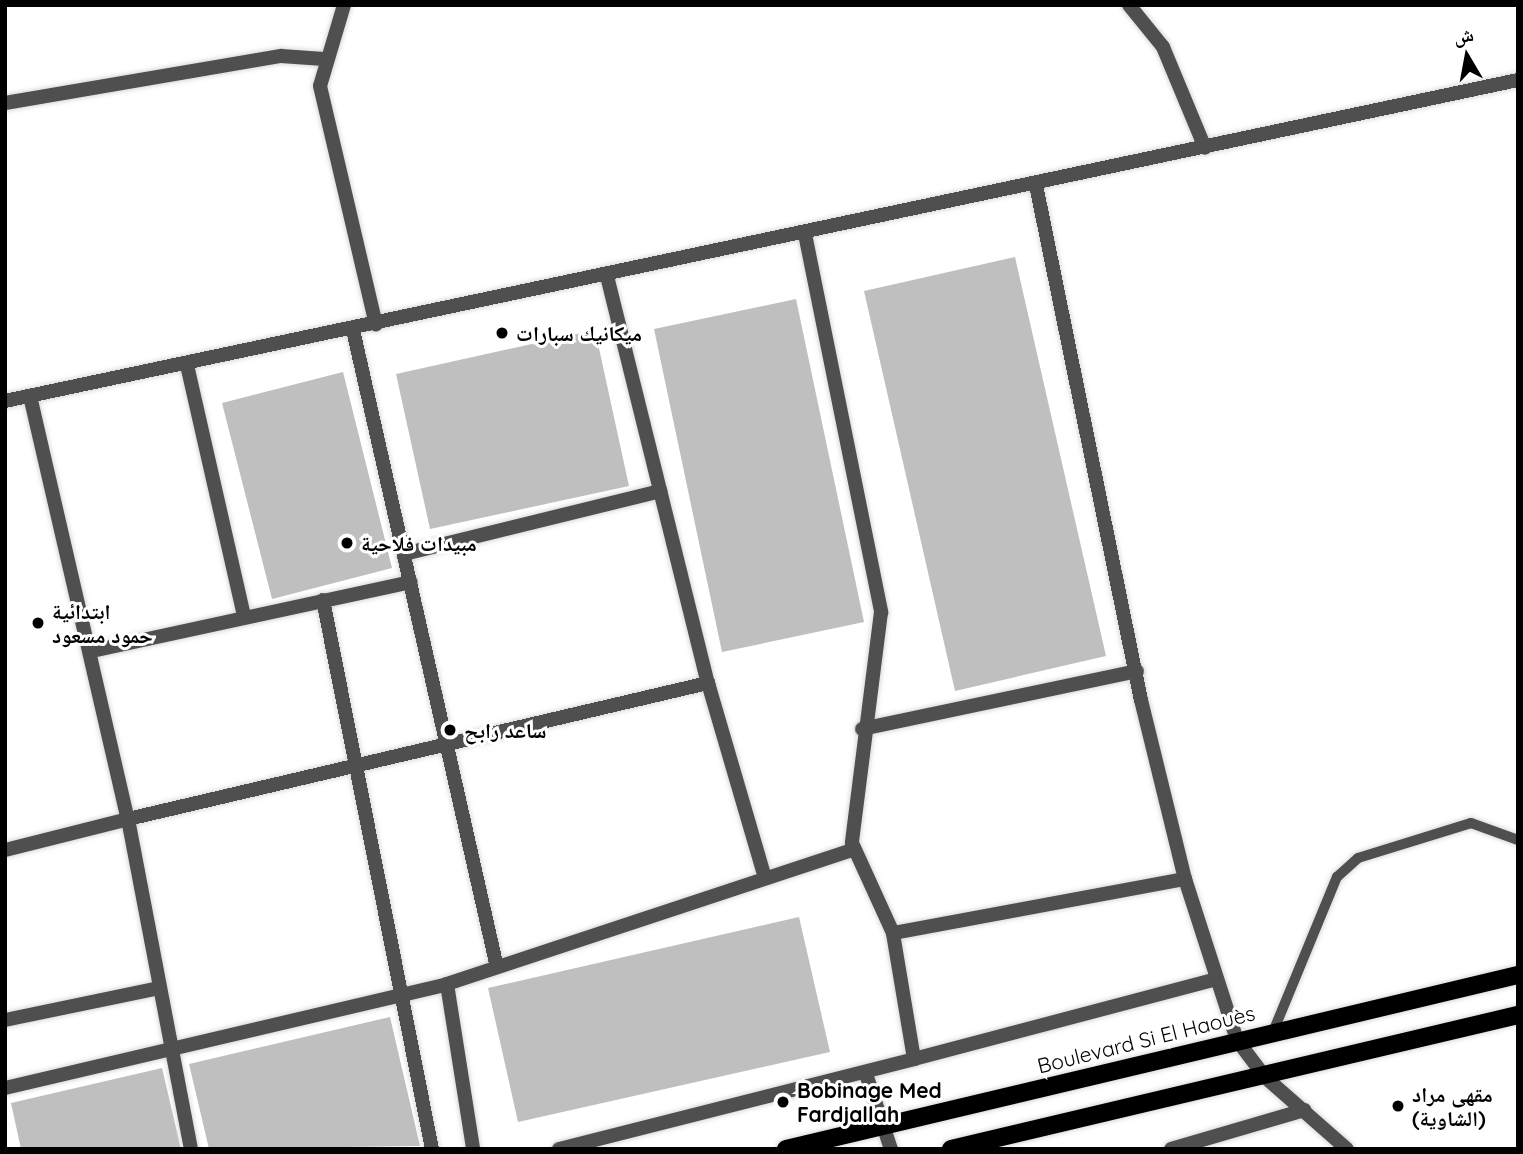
<!DOCTYPE html>
<html>
<head>
<meta charset="utf-8">
<style>
  body { margin:0 }
  #map { position:relative; width:1523px; height:1154px; overflow:hidden; background:#fff; font-family:Quicksand,"Noto Naskh Arabic",sans-serif }
  div>[style] { position:absolute }
  [style*='--x'] { left:calc(var(--x)*1px); top:calc(var(--y)*1px); width:calc(var(--w)*1px); rotate:calc(var(--a)*1deg) }
  .building>* { inset:0; background:#bfbfbf }
  .roads { filter:drop-shadow(0 0 2px #dbdbdb) drop-shadow(0 0 2px #dbdbdb) }
  .service>* { height:10px; margin:-5px; padding:0 5px; transform-origin:5px; border-radius:5px; background:#4f4f4f }
  .minor>* { height:14px; margin:-7px; padding:0 7px; transform-origin:7px; border-radius:7px; background:#4f4f4f }
  .tertiary>* { height:14px; margin:-7px; padding:0 7px; transform-origin:7px; border-radius:7px; background:#4f4f4f }
  .primary>* { height:18px; margin:-9px; padding:0 9px; transform-origin:9px; border-radius:9px; background:#000 }
  .dots>* { width:19px; height:19px; translate:-50% -50%; box-sizing:border-box; border:4px solid #fff; border-radius:50% }
  span { translate:-50% -50%; white-space:nowrap; text-align:center; line-height:1.15; -webkit-text-stroke:6px #fff; paint-order:stroke }
  .poi-label { font-size:21px; color:#000; font-weight:700 }
  .left { translate:0 -50%; text-align:left }
  .street-label { font-size:21px; color:#000 }
  .frame { position:absolute; inset:0; border:7px solid #000; pointer-events:none }
  .north { position:absolute; left:1432px; top:21px; width:70px; height:70px; -webkit-text-stroke:5px #fff; paint-order:stroke; rotate:350deg; font-size:19px; font-weight:700; line-height:28px; text-align:center; color:#000 }
  .north::after { content:''; display:block; margin:auto; width:24px; height:32px; background:#000; clip-path:polygon(50% 0,100% 100%,50% 72%,0 100%) }
</style>
</head>
<body>
<div id="map">
  <div class="building">
    <div style="clip-path:polygon(1015px 257px,1106px 656px,955px 691px,864px 291px)"></div>
    <div style="clip-path:polygon(796px 299px,864px 622px,722px 652px,654px 329px)"></div>
    <div style="clip-path:polygon(595px 330px,629px 486px,430px 529px,396px 374px)"></div>
    <div style="clip-path:polygon(343px 372px,392px 568px,272px 599px,222px 403px)"></div>
    <div style="clip-path:polygon(799px 917px,830px 1052px,518px 1122px,488px 988px)"></div>
    <div style="clip-path:polygon(390px 1017px,420px 1146px,209px 1149px,189px 1064px)"></div>
    <div style="clip-path:polygon(162px 1068px,181px 1149px,21px 1149px,11px 1103px)"></div>
  </div>
  <div class="roads">
    <div class="service">
      <div style="--x:1273;--y:1032;--w:168;--a:-67.6"></div>
      <div style="--x:1337;--y:877;--w:28;--a:-42"></div>
      <div style="--x:1358;--y:858;--w:118;--a:-17.2"></div>
      <div style="--x:1471;--y:823;--w:50;--a:19.9"></div>
    </div>
    <div class="minor">
      <div style="--x:344;--y:5;--w:84;--a:106.5"></div>
      <div style="--x:320;--y:86;--w:245;--a:76.8"></div>
      <div style="--x:1129;--y:5;--w:54;--a:51"></div>
      <div style="--x:1163;--y:47;--w:109;--a:67.4"></div>
      <div style="--x:5;--y:103;--w:280;--a:-9.7"></div>
      <div style="--x:281;--y:56;--w:43;--a:4"></div>
      <div style="--x:1036;--y:185;--w:526;--a:78.48"></div>
      <div style="--x:1141;--y:700;--w:184;--a:76.2"></div>
      <div style="--x:1185;--y:879;--w:169;--a:72.1"></div>
      <div style="--x:1237;--y:1040;--w:46;--a:52.9"></div>
      <div style="--x:1265;--y:1077;--w:109;--a:41.3"></div>
      <div style="--x:805;--y:234;--w:386;--a:78.6"></div>
      <div style="--x:881;--y:612;--w:233;--a:97.2"></div>
      <div style="--x:852;--y:843;--w:99;--a:65.5"></div>
      <div style="--x:607;--y:276;--w:419;--a:76.1"></div>
      <div style="--x:708;--y:683;--w:200;--a:73.7"></div>
      <div style="--x:353;--y:330;--w:649;--a:77.27"></div>
      <div style="--x:187;--y:365;--w:256;--a:77.2"></div>
      <div style="--x:30;--y:396;--w:434;--a:77"></div>
      <div style="--x:128;--y:819;--w:596;--a:-13.2"></div>
      <div style="--x:404;--y:554;--w:264;--a:-13.8"></div>
      <div style="--x:323;--y:600;--w:560;--a:78.77"></div>
      <div style="--x:92;--y:651;--w:326;--a:-12.2"></div>
      <div style="--x:862;--y:729;--w:281;--a:-11.9"></div>
      <div style="--x:5;--y:850;--w:127;--a:-14.1"></div>
      <div style="--x:128;--y:819;--w:336;--a:79.2"></div>
      <div style="--x:447;--y:984;--w:167;--a:81"></div>
      <div style="--x:5;--y:1020;--w:157;--a:-11.7"></div>
      <div style="--x:914;--y:1059;--w:313;--a:-14.8"></div>
      <div style="--x:866;--y:1074;--w:79;--a:71.6"></div>
      <div style="--x:5;--y:1088;--w:454;--a:-13.2"></div>
      <div style="--x:447;--y:984;--w:428;--a:-18.3"></div>
      <div style="--x:559;--y:1149;--w:366;--a:-14.2"></div>
      <div style="--x:914;--y:1059;--w:128;--a:-99.5"></div>
      <div style="--x:893;--y:933;--w:297;--a:-10.5"></div>
      <div style="--x:1171;--y:1149;--w:139;--a:-16.3"></div>
    </div>
    <div class="tertiary">
      <div style="--x:5;--y:401;--w:1547;--a:-11.98"></div>
    </div>
    <div class="primary">
      <div style="--x:786;--y:1149;--w:752;--a:-13.37"></div>
      <div style="--x:951;--y:1149;--w:583;--a:-13.3"></div>
    </div>
  </div>
  <div class="dots">
    <div style="left:502px;top:333px;background:#000"></div>
    <div style="left:347px;top:543px;background:#000"></div>
    <div style="left:38px;top:623px;background:#000"></div>
    <div style="left:450px;top:730px;background:#000"></div>
    <div style="left:783px;top:1102px;background:#000"></div>
    <div style="left:1398px;top:1106px;background:#000"></div>
  </div>
  <div class="poi-label">
    <span class="left" style="left:516px;top:333px">ميكانيك سبارات</span>
    <span class="left" style="left:361px;top:543px">مبيدات فلاحية</span>
    <span class="left" style="left:52px;top:623px">ابتدائية<br>حمود مسعود</span>
    <span class="left" style="left:464px;top:730px">ساعد رابح</span>
    <span class="left" style="left:797px;top:1102px">Bobinage Med<br>Fardjallah</span>
    <span class="left" style="left:1412px;top:1106px">مقهى مراد<br>(الشاوية)</span>
  </div>
  <div class="street-label">
    <span style="left:1146px;top:1039px;rotate:-14deg">Boulevard Si El Haouès</span>
  </div>
  <div class="frame"></div>
  <div class="north">ش</div>
</div>
</body>
</html>
